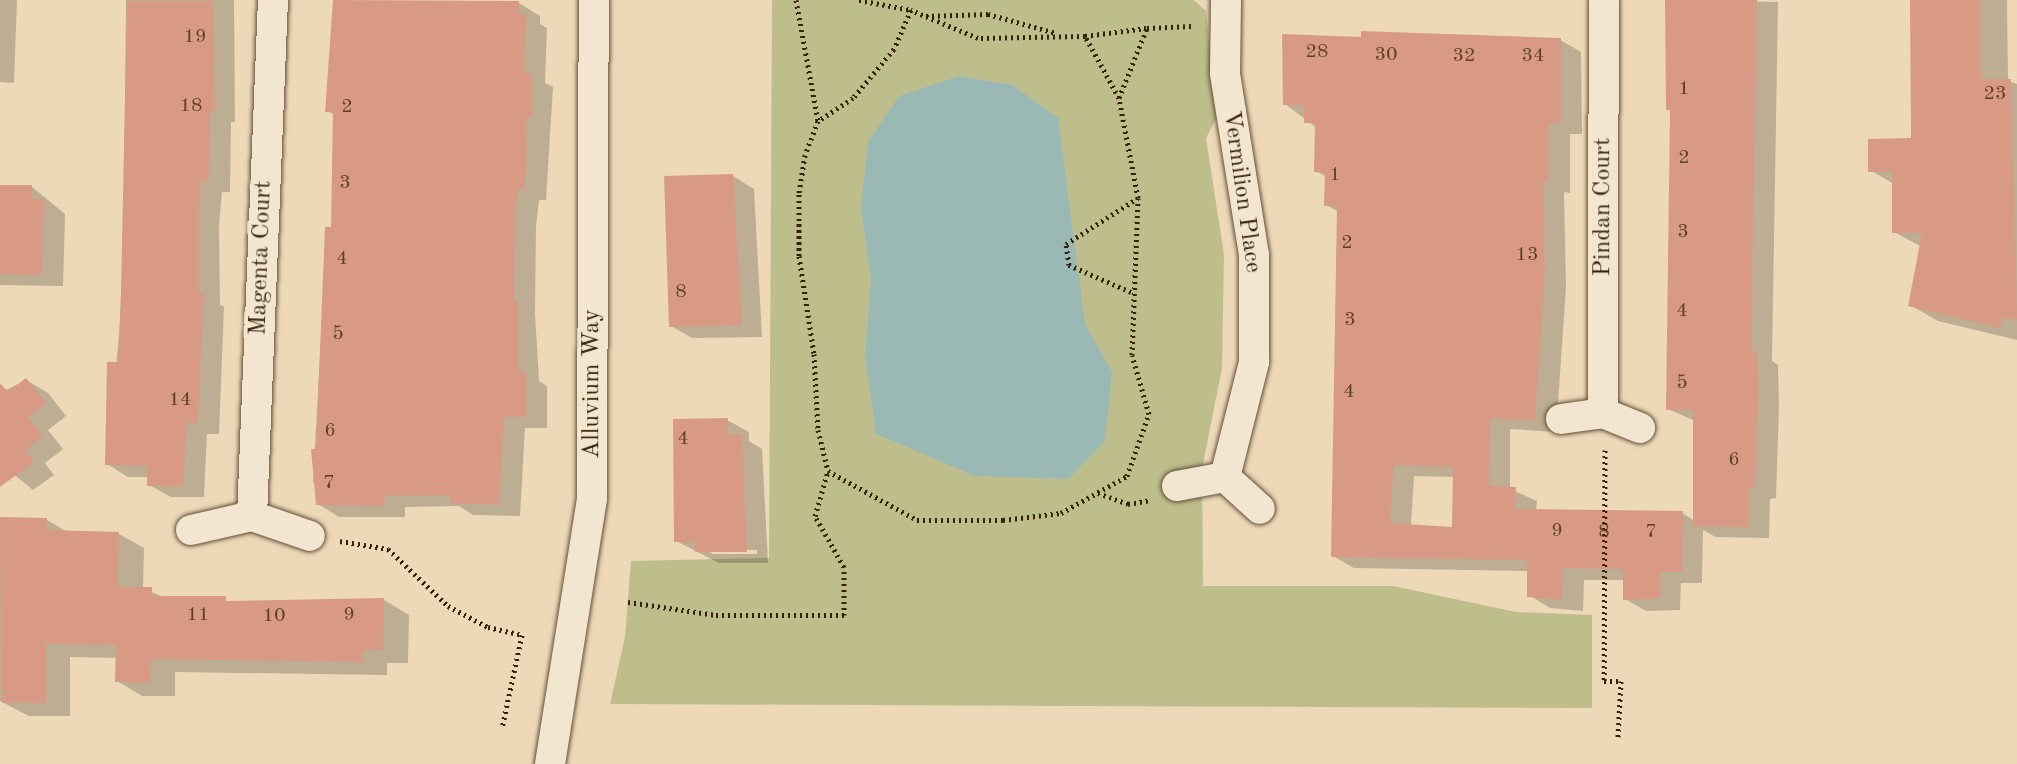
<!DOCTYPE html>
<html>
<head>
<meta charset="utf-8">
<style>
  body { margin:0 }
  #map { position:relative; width:2017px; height:764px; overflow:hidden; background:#edd9b8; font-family:"Old Standard TT",serif }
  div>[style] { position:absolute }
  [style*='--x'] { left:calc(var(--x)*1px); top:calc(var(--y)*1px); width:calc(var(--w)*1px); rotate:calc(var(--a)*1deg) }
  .green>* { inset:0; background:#bdbe8b }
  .water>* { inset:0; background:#9ab9b5 }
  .shadow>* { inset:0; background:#0003 }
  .building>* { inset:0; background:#d89a84 }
  .path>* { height:5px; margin-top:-2.5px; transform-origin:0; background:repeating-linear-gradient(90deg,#36220b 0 2px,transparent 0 6px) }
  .roads { filter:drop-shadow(0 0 2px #645036) drop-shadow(0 0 2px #645036) }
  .street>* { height:30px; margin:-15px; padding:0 15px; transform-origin:15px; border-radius:15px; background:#f3e6d1 }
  span { translate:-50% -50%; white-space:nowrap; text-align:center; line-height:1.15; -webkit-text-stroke:8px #f3e6d1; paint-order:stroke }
  .number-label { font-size:20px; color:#5e4029 }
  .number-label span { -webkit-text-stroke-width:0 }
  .street-label { font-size:24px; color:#36220b }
</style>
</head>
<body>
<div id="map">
  <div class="green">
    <div style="clip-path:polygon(772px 0,1194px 0,1206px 11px,1217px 117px,1206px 138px,1224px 255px,1222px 368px,1202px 469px,1203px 586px,1393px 586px,1516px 612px,1592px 615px,1592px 708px,610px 704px,625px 637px,631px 561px,769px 558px)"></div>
  </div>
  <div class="water">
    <div style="clip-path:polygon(959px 76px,1012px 85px,1058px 118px,1085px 324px,1112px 372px,1105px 441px,1068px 479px,975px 476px,876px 434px,865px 356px,871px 279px,861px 209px,868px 142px,899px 96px)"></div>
  </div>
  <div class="shadow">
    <div style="clip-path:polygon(0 0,17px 0,14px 83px,0 82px)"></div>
    <div style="clip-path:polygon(126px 0,234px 0,235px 122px,231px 122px,230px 192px,222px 192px,219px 225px,220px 305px,224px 307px,219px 434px,207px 434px,204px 497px,171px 497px,149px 485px,149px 477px,128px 477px,107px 464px,123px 291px)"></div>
    <div style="clip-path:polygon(evenodd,1667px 0,1778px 2px,1772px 361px,1778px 365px,1779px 406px,1776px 498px,1770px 499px,1769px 538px,1716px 537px,1703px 530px,1702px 583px,1681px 583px,1680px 610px,1646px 611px,1625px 599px,1625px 580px,1584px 580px,1583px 611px,1550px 608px,1529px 595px,1529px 571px,1354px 568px,1333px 556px,1339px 212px,1326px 205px,1327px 177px,1316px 171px,1317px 128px,1285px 104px,1560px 40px,1581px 52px,1582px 134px,1570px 134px,1570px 193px,1564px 192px,1566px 287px,1556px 432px,1510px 429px,1510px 489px,1537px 501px,1536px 511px,1682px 513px,1695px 521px,1695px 421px,1668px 409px,1672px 111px,1667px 0,1414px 476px,1455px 477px,1454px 529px,1411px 526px,1414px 476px)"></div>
    <div style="clip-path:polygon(1912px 0,2007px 0,2008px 81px,2017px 84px,2017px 340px,1938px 321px,1910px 305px,1922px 247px,1894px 232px,1894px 184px,1870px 170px,1913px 140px)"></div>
    <div style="clip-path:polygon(519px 3px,540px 16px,540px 24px,547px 28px,545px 83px,553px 87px,546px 200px,539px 200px,536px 226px,535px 313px,539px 381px,547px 386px,547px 428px,525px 428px,520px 516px,473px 515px,459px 506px,405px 507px,405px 517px,339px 517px,318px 504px,318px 485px,313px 482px,327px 229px,333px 229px,335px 115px,327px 111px)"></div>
    <div style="clip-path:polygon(733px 176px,754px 189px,762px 337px,692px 338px,671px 326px)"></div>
    <div style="clip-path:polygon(0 187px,32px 187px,65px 214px,63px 286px,0 285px)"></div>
    <div style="clip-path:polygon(26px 380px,48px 393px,66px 416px,48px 430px,63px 449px,45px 463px,54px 475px,33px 490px,0 463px,0 393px)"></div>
    <div style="clip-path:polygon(evenodd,727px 420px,749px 432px,749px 441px,762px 449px,768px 563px,719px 563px,676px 541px,727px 420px,708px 550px,757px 550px,757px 554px,712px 554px,708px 550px)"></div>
    <div style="clip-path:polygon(0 519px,47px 520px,69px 533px,119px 534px,144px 548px,143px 589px,167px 598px,233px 603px,384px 600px,409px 615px,408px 663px,387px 663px,387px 675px,175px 672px,175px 696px,142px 696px,117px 681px,118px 658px,70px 657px,70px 716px,29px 716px,0 701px)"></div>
  </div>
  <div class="building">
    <div style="clip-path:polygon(333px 0,519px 1px,519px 14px,526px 14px,524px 73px,532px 73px,532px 117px,527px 117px,525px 189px,518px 189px,515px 213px,514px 302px,518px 301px,518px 371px,526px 371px,526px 417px,504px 417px,499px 505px,450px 503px,450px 495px,385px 496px,384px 506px,316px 505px,311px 449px,316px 449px,325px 227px,331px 227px,333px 112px,325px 112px)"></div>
    <div style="clip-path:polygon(1665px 0,1757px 0,1751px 351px,1757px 351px,1758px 393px,1755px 487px,1749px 488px,1749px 527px,1693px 526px,1693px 410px,1666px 410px,1670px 110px,1666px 110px)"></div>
    <div style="clip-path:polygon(1910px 0,1980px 0,1981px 79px,2011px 79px,2017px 319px,2004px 318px,2000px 328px,1908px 306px,1922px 233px,1892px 233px,1892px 172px,1868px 172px,1868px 139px,1911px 138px)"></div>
    <div style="clip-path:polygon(127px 1px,213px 1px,215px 111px,210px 111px,209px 181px,201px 181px,199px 212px,199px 293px,204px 293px,198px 423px,187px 423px,183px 486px,147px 486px,147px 466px,105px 465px,107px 362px,118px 362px,121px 291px)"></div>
    <div style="clip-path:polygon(evenodd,1361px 31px,1561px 38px,1561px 123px,1549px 123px,1549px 181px,1543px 181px,1545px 273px,1535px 421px,1490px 418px,1489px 486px,1516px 487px,1515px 509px,1683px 511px,1682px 572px,1660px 572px,1660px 598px,1623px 600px,1623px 569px,1563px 568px,1562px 600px,1527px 597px,1527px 560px,1331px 557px,1337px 206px,1324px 206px,1325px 173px,1314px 172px,1315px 123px,1304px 123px,1304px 105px,1283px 105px,1282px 34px,1361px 37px,1361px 31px,1394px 465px,1453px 467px,1452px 527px,1390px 523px,1394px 465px)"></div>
    <div style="clip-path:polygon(733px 174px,742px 325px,669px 327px,664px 176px)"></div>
    <div style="clip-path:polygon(0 185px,32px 185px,32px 199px,44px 199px,42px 275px,0 274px)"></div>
    <div style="clip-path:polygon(26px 378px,46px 403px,28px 417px,43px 436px,25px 450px,34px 462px,0 487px,0 383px,8px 392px)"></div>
    <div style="clip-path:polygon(728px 418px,728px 435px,742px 434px,747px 552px,695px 552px,696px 542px,674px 542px,673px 419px)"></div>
    <div style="clip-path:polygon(0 517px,47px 518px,47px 530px,119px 532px,118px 587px,152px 587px,152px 596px,226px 596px,226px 601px,384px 598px,383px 650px,363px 650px,363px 662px,151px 659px,150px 683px,115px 682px,116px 645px,46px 644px,46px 703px,2px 703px)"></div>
  </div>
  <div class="path">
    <div style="--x:796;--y:0;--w:123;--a:79.7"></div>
    <div style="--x:859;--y:0;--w:53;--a:10.9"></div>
    <div style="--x:926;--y:16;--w:62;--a:-1.8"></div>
    <div style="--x:988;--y:14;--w:71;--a:15.6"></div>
    <div style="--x:1085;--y:36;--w:62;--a:-7.5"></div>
    <div style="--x:1119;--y:98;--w:71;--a:-118.7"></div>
    <div style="--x:1085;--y:36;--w:107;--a:178.9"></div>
    <div style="--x:978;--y:38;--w:73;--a:-157.3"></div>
    <div style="--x:911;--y:10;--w:43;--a:113.6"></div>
    <div style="--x:894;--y:49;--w:64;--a:129.9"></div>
    <div style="--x:853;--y:98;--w:42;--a:146.7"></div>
    <div style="--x:818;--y:121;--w:36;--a:111"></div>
    <div style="--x:805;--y:155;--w:39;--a:99"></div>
    <div style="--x:799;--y:194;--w:62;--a:90"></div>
    <div style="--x:799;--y:256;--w:99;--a:81.3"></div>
    <div style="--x:814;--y:354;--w:76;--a:87"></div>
    <div style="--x:818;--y:430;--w:42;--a:76.3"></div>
    <div style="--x:828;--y:471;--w:102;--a:28.8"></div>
    <div style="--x:917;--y:520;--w:86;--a:0"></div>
    <div style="--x:1003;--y:520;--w:58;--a:-6.9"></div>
    <div style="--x:1061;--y:513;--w:76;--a:-29.3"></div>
    <div style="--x:1127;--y:476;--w:66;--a:-70.5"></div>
    <div style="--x:1149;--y:414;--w:61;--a:-106.1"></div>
    <div style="--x:1132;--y:355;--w:157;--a:-87.8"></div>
    <div style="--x:1138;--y:198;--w:102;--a:-100.8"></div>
    <div style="--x:1119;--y:98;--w:75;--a:-68.2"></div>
    <div style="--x:1147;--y:28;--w:45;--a:-2.5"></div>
    <div style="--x:1131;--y:292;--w:68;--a:-156.5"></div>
    <div style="--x:1069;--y:265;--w:21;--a:-98"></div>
    <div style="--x:1066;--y:244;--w:85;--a:-32.6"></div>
    <div style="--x:1605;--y:450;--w:231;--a:90.2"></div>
    <div style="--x:1604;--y:681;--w:17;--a:0"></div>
    <div style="--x:1621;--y:681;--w:56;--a:93.1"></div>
    <div style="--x:1098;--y:493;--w:32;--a:20"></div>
    <div style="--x:1128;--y:504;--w:22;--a:-10"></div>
    <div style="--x:340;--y:541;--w:49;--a:9.5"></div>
    <div style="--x:388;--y:549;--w:83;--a:43.5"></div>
    <div style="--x:448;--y:606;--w:45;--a:27.7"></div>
    <div style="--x:488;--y:627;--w:35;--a:13"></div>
    <div style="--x:522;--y:635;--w:95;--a:102.1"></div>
    <div style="--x:628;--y:602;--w:89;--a:8.4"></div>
    <div style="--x:716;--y:615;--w:128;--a:0"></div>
    <div style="--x:844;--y:615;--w:48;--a:-90"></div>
    <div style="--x:844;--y:567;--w:59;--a:-119.6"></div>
    <div style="--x:815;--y:516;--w:47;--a:-73.9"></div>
  </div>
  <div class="roads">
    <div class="street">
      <div style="--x:1603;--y:413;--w:413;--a:-89.9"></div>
      <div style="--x:1561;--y:419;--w:42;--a:-8.1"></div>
      <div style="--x:1603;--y:413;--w:40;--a:22"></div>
      <div style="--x:1225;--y:477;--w:119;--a:-75.8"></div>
      <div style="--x:1254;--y:362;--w:107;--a:-90"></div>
      <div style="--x:1254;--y:255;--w:184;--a:-99.1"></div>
      <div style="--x:1225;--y:73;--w:73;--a:-89.2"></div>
      <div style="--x:1177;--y:486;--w:49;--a:-10.6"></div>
      <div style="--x:1225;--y:477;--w:47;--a:42.4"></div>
      <div style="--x:252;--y:516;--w:516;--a:-87.67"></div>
      <div style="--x:191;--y:530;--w:63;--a:-12.9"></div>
      <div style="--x:252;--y:516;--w:61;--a:19"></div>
      <div style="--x:550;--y:764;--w:268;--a:-81"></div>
      <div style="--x:592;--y:499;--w:499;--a:-89.8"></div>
    </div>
  </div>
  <div class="number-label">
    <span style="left:195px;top:37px">19</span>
    <span style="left:1317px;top:52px">28</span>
    <span style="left:1386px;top:55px">30</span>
    <span style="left:1464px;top:56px">32</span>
    <span style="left:1533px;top:56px">34</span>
    <span style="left:1684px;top:89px">1</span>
    <span style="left:1995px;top:94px">23</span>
    <span style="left:191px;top:106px">18</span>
    <span style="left:347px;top:107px">2</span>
    <span style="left:1684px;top:158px">2</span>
    <span style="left:1335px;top:175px">1</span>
    <span style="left:345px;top:183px">3</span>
    <span style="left:1683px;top:232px">3</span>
    <span style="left:1347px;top:243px">2</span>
    <span style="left:1527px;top:255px">13</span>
    <span style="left:342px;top:259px">4</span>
    <span style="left:681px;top:292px">8</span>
    <span style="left:1682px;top:311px">4</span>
    <span style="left:1350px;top:320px">3</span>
    <span style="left:338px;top:334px">5</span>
    <span style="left:1682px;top:383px">5</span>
    <span style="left:1349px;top:392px">4</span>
    <span style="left:180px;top:400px">14</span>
    <span style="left:330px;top:431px">6</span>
    <span style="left:683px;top:439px">4</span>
    <span style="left:1734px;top:460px">6</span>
    <span style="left:329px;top:483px">7</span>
    <span style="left:1557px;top:531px">9</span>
    <span style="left:1604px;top:532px">8</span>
    <span style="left:1651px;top:532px">7</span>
    <span style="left:198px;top:615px">11</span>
    <span style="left:349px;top:615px">9</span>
    <span style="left:274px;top:616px">10</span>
  </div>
  <div class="street-label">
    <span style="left:1241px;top:192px;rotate:82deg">Vermilion Place</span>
    <span style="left:1604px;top:207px;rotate:-90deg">Pindan Court</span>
    <span style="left:262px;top:258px;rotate:-88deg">Magenta Court</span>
    <span style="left:593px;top:384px;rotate:-90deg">Alluvium Way</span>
  </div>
</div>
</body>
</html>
